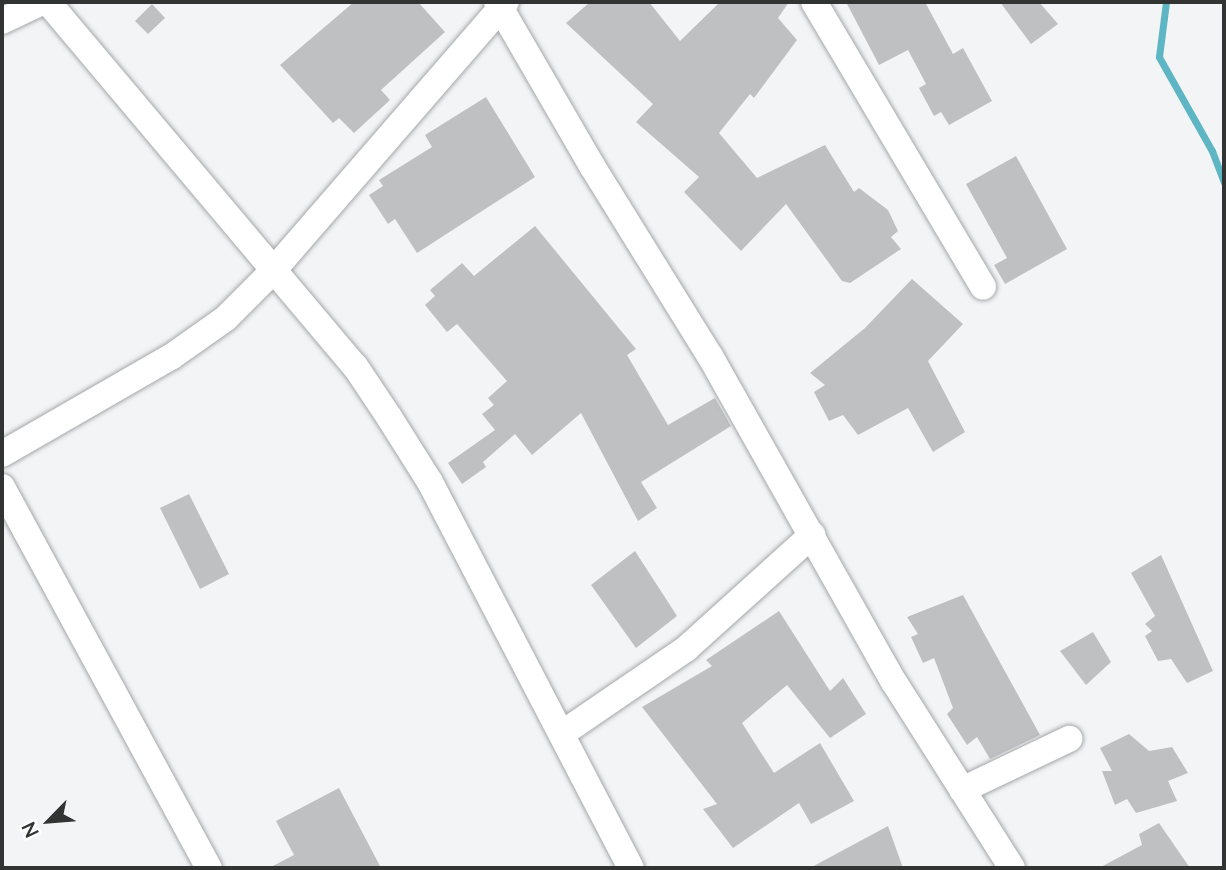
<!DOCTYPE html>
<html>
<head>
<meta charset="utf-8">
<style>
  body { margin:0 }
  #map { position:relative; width:1226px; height:870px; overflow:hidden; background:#f3f4f6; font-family:Lato,sans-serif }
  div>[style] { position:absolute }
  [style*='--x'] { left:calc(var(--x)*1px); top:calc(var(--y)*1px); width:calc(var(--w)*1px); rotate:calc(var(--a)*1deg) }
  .stream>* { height:7px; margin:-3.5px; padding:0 3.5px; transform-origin:3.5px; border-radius:3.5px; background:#5eb6c4 }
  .building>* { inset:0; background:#bec0c2 }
  .roads { filter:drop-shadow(0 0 2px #a5a7a9) drop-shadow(0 0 2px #a5a7a9) }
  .street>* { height:26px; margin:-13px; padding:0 13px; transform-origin:13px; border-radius:13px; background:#fff }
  span { translate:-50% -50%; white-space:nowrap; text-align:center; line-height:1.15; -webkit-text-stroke:7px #fff; paint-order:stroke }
  .frame { position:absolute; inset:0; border:4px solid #323333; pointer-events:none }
  .north { position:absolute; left:14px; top:786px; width:70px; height:70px; -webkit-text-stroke:5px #fff; paint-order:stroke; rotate:245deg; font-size:19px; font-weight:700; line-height:28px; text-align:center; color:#323333 }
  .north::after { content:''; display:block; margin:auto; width:24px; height:32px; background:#323333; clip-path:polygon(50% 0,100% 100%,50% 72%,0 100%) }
</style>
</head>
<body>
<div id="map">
  <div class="stream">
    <div style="--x:1166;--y:2;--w:55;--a:97.3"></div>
    <div style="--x:1159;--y:57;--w:108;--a:60.6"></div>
    <div style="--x:1212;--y:151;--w:34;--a:69"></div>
  </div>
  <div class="building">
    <div style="clip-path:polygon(354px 2px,418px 2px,445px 32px,381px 90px,390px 100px,354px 133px,339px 118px,333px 123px,280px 65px)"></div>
    <div style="clip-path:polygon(590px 2px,649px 2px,680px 41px,720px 2px,789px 2px,778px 18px,797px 40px,754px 98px,750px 94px,719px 133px,757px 178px,825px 145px,854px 192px,859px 188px,888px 210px,898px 231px,891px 237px,901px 249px,850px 283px,842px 281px,786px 204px,741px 251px,684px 192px,699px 177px,636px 122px,653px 104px,566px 23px)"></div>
    <div style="clip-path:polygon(846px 2px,925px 2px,953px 54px,963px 48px,992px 101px,949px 125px,941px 112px,934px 116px,919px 88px,926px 84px,908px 50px,879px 65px)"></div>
    <div style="clip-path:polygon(1000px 2px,1039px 2px,1058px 24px,1031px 44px)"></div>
    <div style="clip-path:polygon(152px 4px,165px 18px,148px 34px,135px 21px)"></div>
    <div style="clip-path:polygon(486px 97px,535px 177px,417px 253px,395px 219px,388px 224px,369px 195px,383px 186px,379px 180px,432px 147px,425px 135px)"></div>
    <div style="clip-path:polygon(1016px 156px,1067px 249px,1005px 284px,994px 265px,1007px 258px,966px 184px)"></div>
    <div style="clip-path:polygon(535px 226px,636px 349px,627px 355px,668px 425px,715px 398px,731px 426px,641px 482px,657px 508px,638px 521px,581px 413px,532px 455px,515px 434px,483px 462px,486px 467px,462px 484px,448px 463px,495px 430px,482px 414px,494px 405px,488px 398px,507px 381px,457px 324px,447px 332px,425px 305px,435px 296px,430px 290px,462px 263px,474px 276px)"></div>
    <div style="clip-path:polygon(912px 279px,963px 324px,928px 361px,965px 432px,933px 452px,908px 408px,858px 435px,843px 415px,829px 421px,814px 392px,825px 385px,810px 373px,865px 328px)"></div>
    <div style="clip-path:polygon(189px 494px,229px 574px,200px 589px,160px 508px)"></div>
    <div style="clip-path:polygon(635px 551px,677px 616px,636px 648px,591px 585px)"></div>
    <div style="clip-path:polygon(1161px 555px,1213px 671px,1187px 683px,1171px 659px,1158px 661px,1145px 636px,1152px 631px,1145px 624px,1155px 616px,1131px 573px)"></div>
    <div style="clip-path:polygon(963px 595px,1040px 735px,990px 759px,977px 737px,967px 745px,947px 714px,953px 708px,934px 658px,923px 663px,911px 637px,918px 634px,907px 617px)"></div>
    <div style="clip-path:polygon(779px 611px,830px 691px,843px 678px,866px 714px,830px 738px,787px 685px,742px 723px,774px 773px,820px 743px,854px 801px,811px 824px,799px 803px,733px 848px,703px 809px,717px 804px,642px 707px,712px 666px,706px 660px)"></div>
    <div style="clip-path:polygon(1093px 632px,1111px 662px,1086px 685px,1060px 651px)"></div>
    <div style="clip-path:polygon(1129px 734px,1149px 751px,1172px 747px,1188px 773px,1168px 781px,1177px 801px,1136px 813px,1127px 799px,1115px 805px,1102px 771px,1112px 771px,1100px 748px)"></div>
    <div style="clip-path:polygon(339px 788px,381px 868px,269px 868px,294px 855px,276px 821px)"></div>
    <div style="clip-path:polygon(1159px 823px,1190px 868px,1099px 868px,1142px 845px,1139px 834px)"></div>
    <div style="clip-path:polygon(888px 826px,903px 868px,810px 868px)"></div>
  </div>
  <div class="roads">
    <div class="street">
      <div style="--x:48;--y:2;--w:476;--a:49.9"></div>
      <div style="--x:355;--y:366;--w:61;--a:56.3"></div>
      <div style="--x:389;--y:417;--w:77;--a:57.8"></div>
      <div style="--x:430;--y:482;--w:435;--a:62.5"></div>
      <div style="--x:497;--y:2;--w:190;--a:59.9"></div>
      <div style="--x:592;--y:166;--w:224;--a:58.2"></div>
      <div style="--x:710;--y:356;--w:374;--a:60.6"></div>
      <div style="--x:894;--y:682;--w:220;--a:57.6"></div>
      <div style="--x:814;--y:2;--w:331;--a:59.3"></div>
      <div style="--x:2;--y:21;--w:44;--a:-25.4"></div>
      <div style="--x:2;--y:454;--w:195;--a:-29.9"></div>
      <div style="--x:171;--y:357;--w:67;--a:-35.3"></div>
      <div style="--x:226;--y:318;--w:65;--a:-45"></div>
      <div style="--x:272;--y:272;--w:357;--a:-49.1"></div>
      <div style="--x:2;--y:487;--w:434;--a:61.5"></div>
      <div style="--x:563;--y:733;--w:150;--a:-34.4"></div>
      <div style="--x:687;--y:648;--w:169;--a:-42.1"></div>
      <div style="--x:962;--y:790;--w:119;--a:-25.5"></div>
    </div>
  </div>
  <div class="frame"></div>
  <div class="north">N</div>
</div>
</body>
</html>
